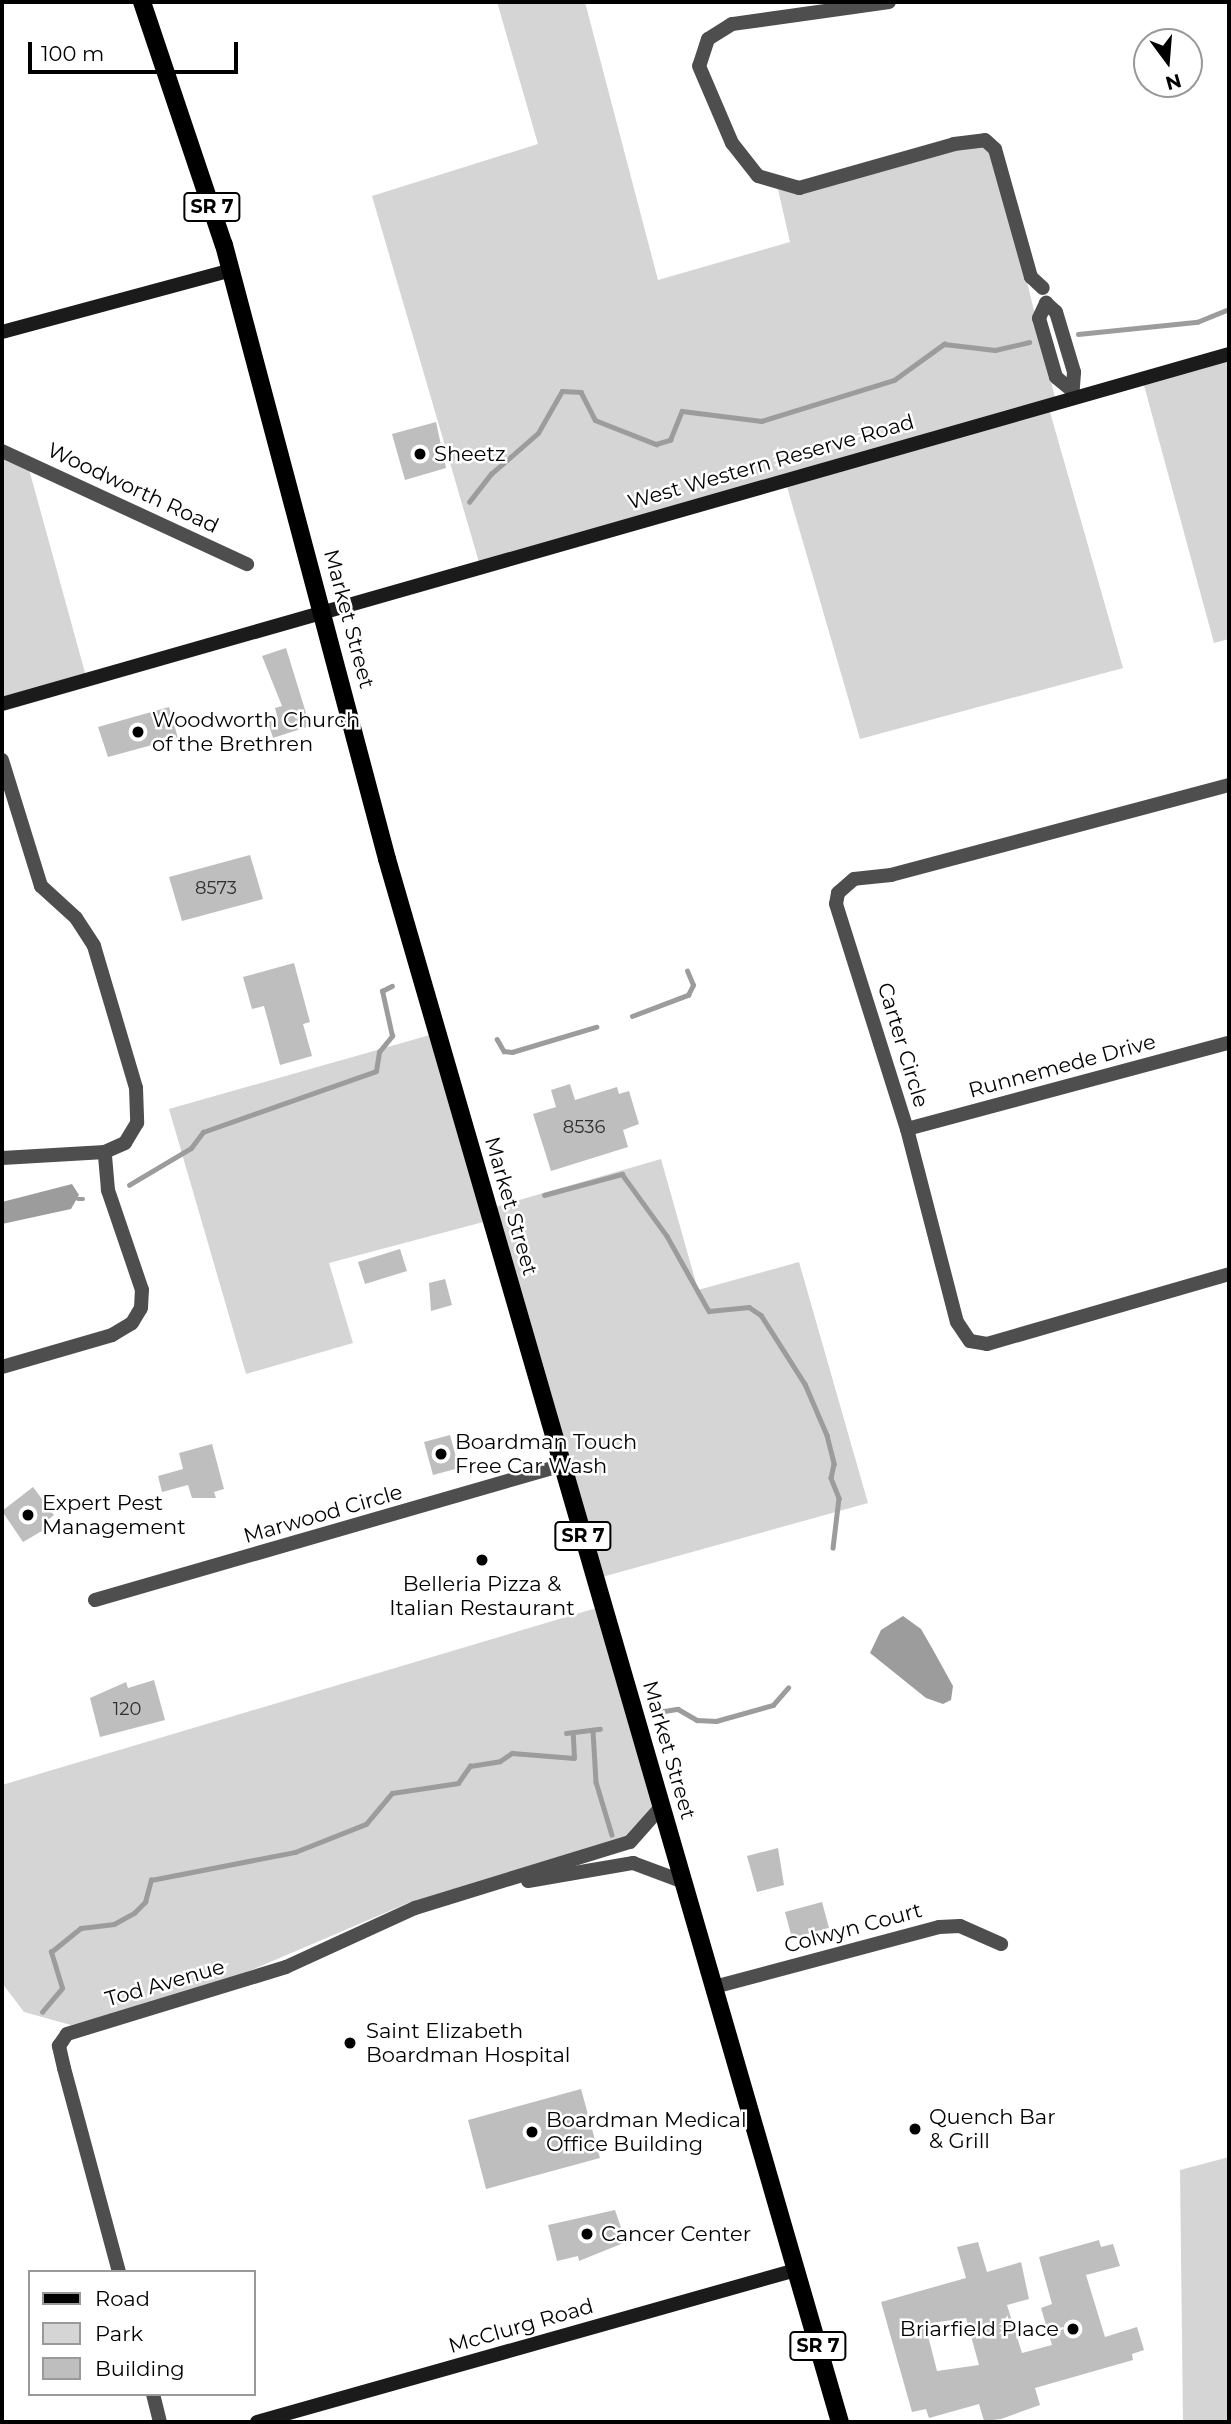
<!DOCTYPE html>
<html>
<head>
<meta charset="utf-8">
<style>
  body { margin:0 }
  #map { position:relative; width:1231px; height:2424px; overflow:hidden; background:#fff; font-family:Montserrat,sans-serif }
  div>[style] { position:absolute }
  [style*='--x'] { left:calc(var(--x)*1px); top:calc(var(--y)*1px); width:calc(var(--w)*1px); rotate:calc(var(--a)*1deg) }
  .green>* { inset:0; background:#d5d5d5 }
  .water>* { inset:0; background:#9c9c9c }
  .stream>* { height:4.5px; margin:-2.25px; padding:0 2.25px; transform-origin:2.25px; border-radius:2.25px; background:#9c9c9c }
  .building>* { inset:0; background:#bebebe }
  .street>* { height:14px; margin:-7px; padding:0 7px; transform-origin:7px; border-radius:7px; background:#4e4e4e }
  .secondary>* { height:14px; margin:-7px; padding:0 7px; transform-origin:7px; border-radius:7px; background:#1b1b1b }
  .primary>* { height:18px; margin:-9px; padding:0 9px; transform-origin:9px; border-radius:9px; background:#000 }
  .dots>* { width:19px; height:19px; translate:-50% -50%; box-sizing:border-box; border:4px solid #fff; border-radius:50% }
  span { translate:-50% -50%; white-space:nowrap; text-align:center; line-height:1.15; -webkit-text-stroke:5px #fff; paint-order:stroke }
  .number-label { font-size:18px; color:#303030 }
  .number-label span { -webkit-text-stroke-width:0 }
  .shield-label span { padding:2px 5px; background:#fff; border:2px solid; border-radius:5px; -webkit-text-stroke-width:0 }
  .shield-label { font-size:19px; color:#000; font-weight:700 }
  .poi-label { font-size:21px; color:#000 }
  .left { translate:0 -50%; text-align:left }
  .right { translate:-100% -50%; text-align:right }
  .street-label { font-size:21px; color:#000 }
  .frame { position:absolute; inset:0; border:4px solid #000; pointer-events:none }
  .legend { position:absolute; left:28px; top:2270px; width:228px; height:126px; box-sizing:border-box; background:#fff; border:2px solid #999; margin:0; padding:9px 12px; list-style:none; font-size:21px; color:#000 }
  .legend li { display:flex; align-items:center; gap:14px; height:35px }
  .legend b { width:35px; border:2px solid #999 }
  .north { position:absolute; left:1133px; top:28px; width:70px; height:70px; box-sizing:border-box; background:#fff; border:2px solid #999; border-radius:50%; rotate:164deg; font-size:19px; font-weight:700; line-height:28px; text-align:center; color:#000 }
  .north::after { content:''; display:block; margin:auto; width:24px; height:32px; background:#000; clip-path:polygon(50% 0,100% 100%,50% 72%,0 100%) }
  .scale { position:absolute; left:28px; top:42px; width:210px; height:32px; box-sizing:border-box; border:4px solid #000; border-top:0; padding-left:9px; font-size:21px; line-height:24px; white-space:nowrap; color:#000; -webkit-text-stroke:5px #fff; paint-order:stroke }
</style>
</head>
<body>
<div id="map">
  <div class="green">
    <div style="clip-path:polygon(497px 2px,585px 2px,658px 280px,790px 242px,777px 185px,799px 188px,973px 139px,995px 149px,1056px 402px,1048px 405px,1123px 668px,860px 739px,785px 480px,481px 569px,372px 196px,538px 144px)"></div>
    <div style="clip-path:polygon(1229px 354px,1229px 639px,1214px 643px,1142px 378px)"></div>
    <div style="clip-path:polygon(2px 451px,27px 462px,87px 680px,2px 704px)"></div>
    <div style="clip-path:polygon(437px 1033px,488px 1209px,661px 1159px,698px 1290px,799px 1262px,868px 1503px,595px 1579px,491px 1220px,329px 1263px,353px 1343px,246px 1374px,169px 1109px)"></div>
    <div style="clip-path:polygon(603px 1606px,662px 1806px,626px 1839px,408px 1903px,219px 1984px,71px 2025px,24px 2012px,2px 1983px,2px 1785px)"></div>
    <div style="clip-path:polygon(1229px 2157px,1229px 2422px,1183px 2422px,1180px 2170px)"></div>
  </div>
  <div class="water">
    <div style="clip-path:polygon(72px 1184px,79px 1195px,71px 1209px,2px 1224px,2px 1202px)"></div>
    <div style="clip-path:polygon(903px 1616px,921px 1629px,932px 1648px,953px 1686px,951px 1700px,943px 1704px,926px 1698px,870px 1653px,881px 1630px)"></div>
  </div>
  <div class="stream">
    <div style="--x:1078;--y:334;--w:120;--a:-5.8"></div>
    <div style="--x:1197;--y:322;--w:35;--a:-22"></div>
    <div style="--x:469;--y:502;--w:36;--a:-52"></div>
    <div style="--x:491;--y:474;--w:62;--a:-41.1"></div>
    <div style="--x:538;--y:433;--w:48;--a:-60.3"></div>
    <div style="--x:562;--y:391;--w:19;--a:3"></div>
    <div style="--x:581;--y:392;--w:31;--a:63"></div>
    <div style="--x:595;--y:420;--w:66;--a:21.5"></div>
    <div style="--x:656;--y:444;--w:15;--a:-16"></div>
    <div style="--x:670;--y:440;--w:31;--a:-68"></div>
    <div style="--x:682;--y:411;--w:80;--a:7.2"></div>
    <div style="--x:761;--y:421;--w:139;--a:-17.1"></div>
    <div style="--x:894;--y:380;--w:62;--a:-35.8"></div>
    <div style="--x:944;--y:344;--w:51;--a:6.7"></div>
    <div style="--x:995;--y:350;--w:35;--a:-13"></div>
    <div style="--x:632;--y:1016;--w:60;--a:-20.6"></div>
    <div style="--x:688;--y:995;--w:11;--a:-63"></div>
    <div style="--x:693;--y:985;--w:15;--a:-113"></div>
    <div style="--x:497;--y:1039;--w:14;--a:60"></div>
    <div style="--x:504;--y:1051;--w:8;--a:7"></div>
    <div style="--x:512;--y:1052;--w:88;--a:-16.6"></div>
    <div style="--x:129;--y:1185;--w:72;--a:-30.8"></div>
    <div style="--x:191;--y:1148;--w:20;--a:-53"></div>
    <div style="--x:203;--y:1132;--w:183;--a:-19.4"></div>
    <div style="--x:376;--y:1071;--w:19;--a:-81"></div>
    <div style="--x:379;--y:1052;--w:21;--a:-51"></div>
    <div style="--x:392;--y:1036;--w:46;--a:-102.5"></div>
    <div style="--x:382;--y:991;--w:11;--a:-27"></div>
    <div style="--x:544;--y:1195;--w:81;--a:-15.1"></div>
    <div style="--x:622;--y:1174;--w:77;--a:54"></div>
    <div style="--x:667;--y:1236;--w:86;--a:60.8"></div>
    <div style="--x:709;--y:1311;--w:40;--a:-5.7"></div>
    <div style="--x:749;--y:1307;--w:14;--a:34"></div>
    <div style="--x:761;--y:1315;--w:82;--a:57.5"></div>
    <div style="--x:805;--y:1384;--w:56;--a:66.7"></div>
    <div style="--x:827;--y:1435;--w:30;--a:76"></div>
    <div style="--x:834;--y:1464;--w:14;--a:102"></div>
    <div style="--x:831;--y:1478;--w:22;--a:68"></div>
    <div style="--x:839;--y:1498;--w:50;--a:96.8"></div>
    <div style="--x:78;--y:1199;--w:5;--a:0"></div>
    <div style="--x:658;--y:1712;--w:20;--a:-9"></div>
    <div style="--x:678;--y:1709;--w:22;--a:30"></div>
    <div style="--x:697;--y:1720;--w:19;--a:3"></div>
    <div style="--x:716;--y:1721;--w:59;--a:-15.7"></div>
    <div style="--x:773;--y:1705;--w:23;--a:-49"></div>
    <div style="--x:593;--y:1731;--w:51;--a:86.6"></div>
    <div style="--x:596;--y:1782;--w:55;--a:73.2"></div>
    <div style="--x:566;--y:1733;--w:34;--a:-7"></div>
    <div style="--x:42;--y:2012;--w:31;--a:-50"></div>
    <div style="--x:62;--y:1988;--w:38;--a:-107"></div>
    <div style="--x:51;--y:1952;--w:38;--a:-39"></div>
    <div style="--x:81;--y:1928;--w:33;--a:-7"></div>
    <div style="--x:114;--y:1924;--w:23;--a:-29"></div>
    <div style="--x:134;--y:1913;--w:16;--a:-45"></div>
    <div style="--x:145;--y:1902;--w:23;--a:-75"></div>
    <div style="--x:151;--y:1880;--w:147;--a:-11"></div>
    <div style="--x:295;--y:1852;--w:76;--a:-21.5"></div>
    <div style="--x:366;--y:1824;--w:40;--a:-50"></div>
    <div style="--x:392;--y:1793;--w:67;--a:-8.6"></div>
    <div style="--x:458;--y:1783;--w:21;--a:-55"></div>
    <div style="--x:470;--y:1766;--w:30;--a:-9"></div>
    <div style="--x:500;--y:1761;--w:14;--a:-34"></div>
    <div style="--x:512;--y:1753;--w:62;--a:4.6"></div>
    <div style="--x:574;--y:1758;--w:22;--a:-93"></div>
  </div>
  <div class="building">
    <div style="clip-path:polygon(436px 422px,446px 468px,405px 480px,392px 434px)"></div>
    <div style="clip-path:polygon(286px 648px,310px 726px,273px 738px,268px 722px,278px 719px,275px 708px,282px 706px,262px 656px)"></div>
    <div style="clip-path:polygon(169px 707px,178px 738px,108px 757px,98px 727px)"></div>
    <div style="clip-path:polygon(250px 855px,263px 899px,182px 921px,169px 877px)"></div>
    <div style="clip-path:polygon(294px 963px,310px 1022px,303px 1024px,312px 1056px,280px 1065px,264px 1006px,252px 1009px,243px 977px)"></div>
    <div style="clip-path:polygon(570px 1084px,575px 1100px,617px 1087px,619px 1094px,629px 1091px,639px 1124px,623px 1130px,628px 1147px,551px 1171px,533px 1114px,556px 1107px,551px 1090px)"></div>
    <div style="clip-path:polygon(400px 1249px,407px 1271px,365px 1284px,358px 1262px)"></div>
    <div style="clip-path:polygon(445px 1279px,452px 1305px,431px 1311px,429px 1283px)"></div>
    <div style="clip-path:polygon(450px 1435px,459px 1468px,433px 1475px,424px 1442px)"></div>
    <div style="clip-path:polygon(212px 1444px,224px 1489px,214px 1492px,216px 1498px,192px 1498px,188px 1485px,162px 1492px,158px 1476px,183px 1469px,179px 1453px)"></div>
    <div style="clip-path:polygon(33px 1487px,54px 1515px,43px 1524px,47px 1528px,23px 1542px,2px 1511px)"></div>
    <div style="clip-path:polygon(154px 1680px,165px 1720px,100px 1737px,90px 1698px,126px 1682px,128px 1688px)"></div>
    <div style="clip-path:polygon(778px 1848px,784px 1885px,757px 1892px,747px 1856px)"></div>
    <div style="clip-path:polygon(822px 1902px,829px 1928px,792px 1938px,785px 1912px)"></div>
    <div style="clip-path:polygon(581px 2089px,600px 2158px,486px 2189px,468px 2120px)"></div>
    <div style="clip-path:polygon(615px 2210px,626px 2242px,579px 2261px,578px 2256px,557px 2261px,548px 2225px)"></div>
    <div style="clip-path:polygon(evenodd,1099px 2240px,1101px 2247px,1113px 2244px,1120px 2266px,1086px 2275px,1105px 2337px,1137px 2327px,1144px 2350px,1132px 2354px,1133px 2360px,1035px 2388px,1040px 2405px,1001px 2419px,984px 2421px,979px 2404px,929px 2418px,926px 2409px,912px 2412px,881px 2302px,966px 2278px,957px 2247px,978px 2242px,987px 2272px,1021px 2262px,1029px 2299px,1007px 2305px,1022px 2353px,1052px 2345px,1041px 2308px,1052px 2304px,1039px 2257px,1099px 2240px,966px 2318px,979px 2365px,937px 2371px,925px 2324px,966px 2318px)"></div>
  </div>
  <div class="street">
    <div style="--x:889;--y:2;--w:159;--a:172"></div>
    <div style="--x:732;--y:24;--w:28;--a:148"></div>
    <div style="--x:708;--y:39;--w:28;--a:108"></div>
    <div style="--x:699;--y:66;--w:84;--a:66.8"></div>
    <div style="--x:732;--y:143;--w:42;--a:51.8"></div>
    <div style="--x:758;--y:176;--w:43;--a:16.3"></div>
    <div style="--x:799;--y:188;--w:161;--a:-15.8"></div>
    <div style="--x:954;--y:144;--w:31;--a:-7"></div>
    <div style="--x:985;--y:140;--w:13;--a:42"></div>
    <div style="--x:995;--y:149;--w:133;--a:74.3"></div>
    <div style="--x:1031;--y:277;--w:16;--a:43"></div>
    <div style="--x:1069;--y:388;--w:17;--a:-140"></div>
    <div style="--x:1056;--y:377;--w:61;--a:-106.1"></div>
    <div style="--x:1039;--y:318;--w:17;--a:-65"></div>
    <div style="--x:1046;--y:303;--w:13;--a:42"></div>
    <div style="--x:1056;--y:312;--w:63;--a:73.3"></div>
    <div style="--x:1074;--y:372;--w:26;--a:94"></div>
    <div style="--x:2;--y:451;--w:270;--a:24.8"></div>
    <div style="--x:2;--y:760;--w:132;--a:72.8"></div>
    <div style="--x:41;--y:886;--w:47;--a:42.4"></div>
    <div style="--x:76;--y:918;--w:33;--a:57"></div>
    <div style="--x:94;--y:946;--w:148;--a:73.5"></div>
    <div style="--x:136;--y:1088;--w:35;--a:88"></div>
    <div style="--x:137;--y:1123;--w:23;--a:121"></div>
    <div style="--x:125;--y:1143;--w:22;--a:156"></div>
    <div style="--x:105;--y:1152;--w:103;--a:176.7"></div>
    <div style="--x:1229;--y:785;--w:350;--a:165.1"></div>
    <div style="--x:891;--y:875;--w:37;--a:174"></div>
    <div style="--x:854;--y:879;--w:21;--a:139"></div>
    <div style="--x:838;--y:893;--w:11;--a:100"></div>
    <div style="--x:836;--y:904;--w:236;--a:72.5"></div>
    <div style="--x:907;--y:1129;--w:199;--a:75.5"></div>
    <div style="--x:957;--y:1322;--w:23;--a:56"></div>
    <div style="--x:970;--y:1341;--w:17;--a:10"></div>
    <div style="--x:987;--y:1344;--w:252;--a:-16.1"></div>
    <div style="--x:907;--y:1129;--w:333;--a:-15"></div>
    <div style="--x:2;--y:1367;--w:115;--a:-16.2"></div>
    <div style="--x:112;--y:1335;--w:23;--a:-31"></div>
    <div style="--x:132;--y:1323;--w:17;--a:-59"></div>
    <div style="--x:141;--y:1308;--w:18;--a:-87"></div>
    <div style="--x:142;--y:1290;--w:106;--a:-108.8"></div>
    <div style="--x:108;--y:1190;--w:38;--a:-95"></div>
    <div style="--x:95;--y:1600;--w:486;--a:-16.1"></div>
    <div style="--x:528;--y:1881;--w:107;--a:-9.7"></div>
    <div style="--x:633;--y:1863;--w:54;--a:20.4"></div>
    <div style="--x:714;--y:1987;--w:233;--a:-14.9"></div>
    <div style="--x:939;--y:1927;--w:21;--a:-3"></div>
    <div style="--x:960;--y:1926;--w:45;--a:23.7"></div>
    <div style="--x:119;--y:2272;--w:211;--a:-105.1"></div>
    <div style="--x:64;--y:2068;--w:23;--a:-103"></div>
    <div style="--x:59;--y:2046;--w:14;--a:-56"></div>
    <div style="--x:67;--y:2034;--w:229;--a:-17"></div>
    <div style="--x:286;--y:1967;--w:142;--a:-24.6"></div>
    <div style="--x:415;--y:1908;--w:225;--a:-17.1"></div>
    <div style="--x:630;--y:1842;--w:48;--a:-48.4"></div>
    <div style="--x:153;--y:2394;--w:29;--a:76"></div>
  </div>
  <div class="secondary">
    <div style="--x:2;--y:332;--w:237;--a:-15.1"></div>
    <div style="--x:2;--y:704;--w:1276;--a:-15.92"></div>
    <div style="--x:257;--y:2422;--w:560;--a:-15.75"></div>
  </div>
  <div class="primary">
    <div style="--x:142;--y:2;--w:256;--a:71.4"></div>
    <div style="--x:224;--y:245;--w:635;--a:75.13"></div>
    <div style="--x:387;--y:859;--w:1627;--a:73.84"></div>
  </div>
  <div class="dots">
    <div style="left:420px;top:454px;background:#000"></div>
    <div style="left:138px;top:732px;background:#000"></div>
    <div style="left:441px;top:1454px;background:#000"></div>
    <div style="left:28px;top:1515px;background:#000"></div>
    <div style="left:482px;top:1560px;background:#000"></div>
    <div style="left:350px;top:2043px;background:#000"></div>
    <div style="left:915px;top:2129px;background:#000"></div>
    <div style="left:532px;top:2132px;background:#000"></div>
    <div style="left:587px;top:2234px;background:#000"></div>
    <div style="left:1073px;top:2329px;background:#000"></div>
  </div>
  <div class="number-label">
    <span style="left:216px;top:888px">8573</span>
    <span style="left:584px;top:1127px">8536</span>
    <span style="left:127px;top:1709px">120</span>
  </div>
  <div class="shield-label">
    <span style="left:212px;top:207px">SR 7</span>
    <span style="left:583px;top:1536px">SR 7</span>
    <span style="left:818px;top:2346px">SR 7</span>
  </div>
  <div class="poi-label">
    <span class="left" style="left:434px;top:454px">Sheetz</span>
    <span class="left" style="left:152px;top:732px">Woodworth Church<br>of the Brethren</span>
    <span class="left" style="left:455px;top:1454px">Boardman Touch<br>Free Car Wash</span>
    <span class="left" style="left:42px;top:1515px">Expert Pest<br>Management</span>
    <span style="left:482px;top:1596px">Belleria Pizza &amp;<br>Italian Restaurant</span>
    <span class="left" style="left:366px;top:2043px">Saint Elizabeth<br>Boardman Hospital</span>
    <span class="left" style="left:929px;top:2129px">Quench Bar<br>&amp; Grill</span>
    <span class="left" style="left:546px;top:2132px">Boardman Medical<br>Office Building</span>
    <span class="left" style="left:601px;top:2234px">Cancer Center</span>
    <span class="right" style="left:1059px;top:2329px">Briarfield Place</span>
  </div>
  <div class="street-label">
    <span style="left:771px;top:462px;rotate:-16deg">West Western Reserve Road</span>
    <span style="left:133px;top:488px;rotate:25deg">Woodworth Road</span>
    <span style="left:349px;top:619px;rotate:75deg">Market Street</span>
    <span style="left:903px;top:1045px;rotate:73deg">Carter Circle</span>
    <span style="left:1062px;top:1066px;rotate:-15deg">Runnemede Drive</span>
    <span style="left:511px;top:1206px;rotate:74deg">Market Street</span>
    <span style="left:323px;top:1514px;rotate:-16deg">Marwood Circle</span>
    <span style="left:669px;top:1750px;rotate:74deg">Market Street</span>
    <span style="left:853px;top:1928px;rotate:-15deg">Colwyn Court</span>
    <span style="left:165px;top:1983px;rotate:-16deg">Tod Avenue</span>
    <span style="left:521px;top:2326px;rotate:-16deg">McClurg Road</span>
  </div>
  <div class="frame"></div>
  <ul class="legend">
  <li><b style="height:9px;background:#000"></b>Road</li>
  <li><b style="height:19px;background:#d5d5d5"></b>Park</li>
  <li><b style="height:19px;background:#bebebe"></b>Building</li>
  </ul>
  <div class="north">N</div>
  <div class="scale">100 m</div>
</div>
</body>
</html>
